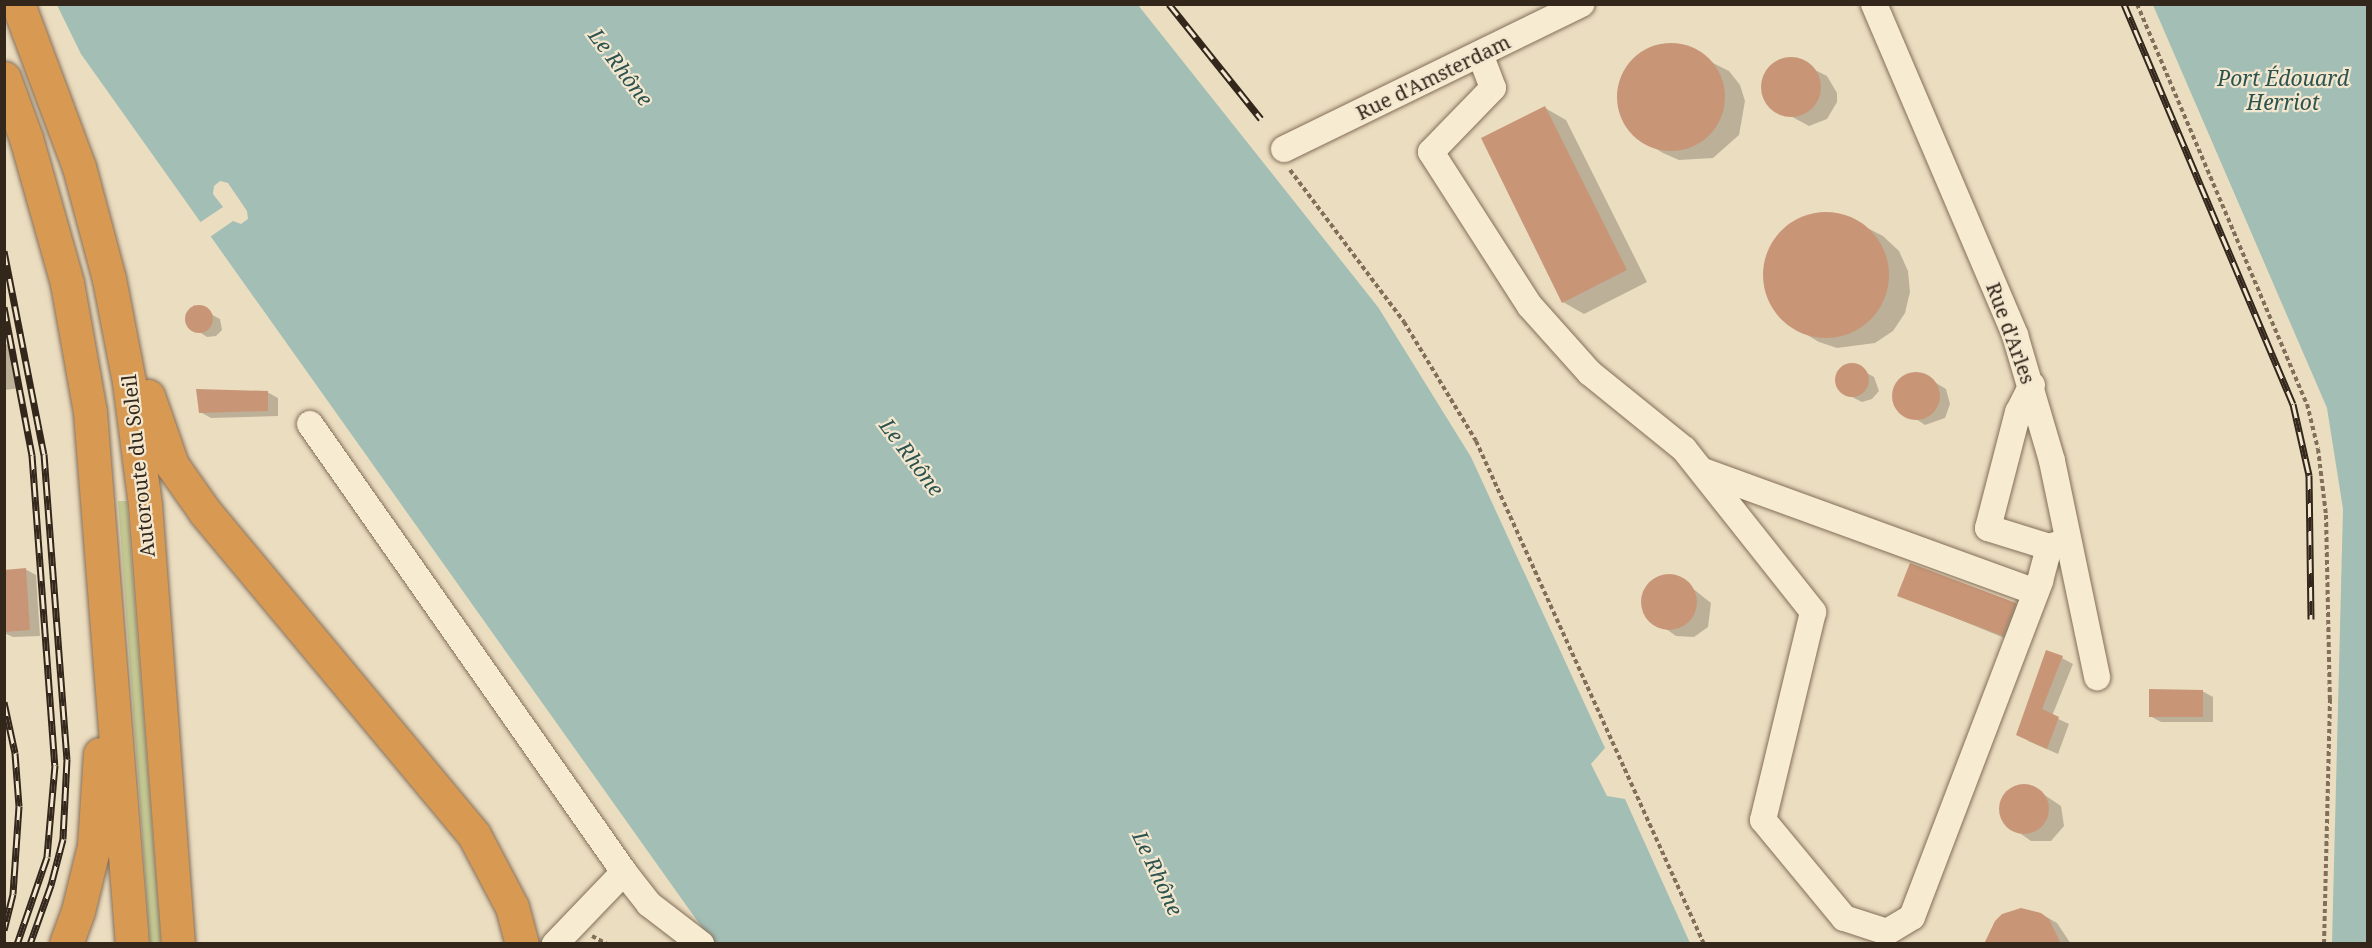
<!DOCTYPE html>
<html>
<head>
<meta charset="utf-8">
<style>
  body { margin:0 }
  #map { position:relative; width:2372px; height:948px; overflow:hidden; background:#ebddc0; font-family:"Noto Serif",serif }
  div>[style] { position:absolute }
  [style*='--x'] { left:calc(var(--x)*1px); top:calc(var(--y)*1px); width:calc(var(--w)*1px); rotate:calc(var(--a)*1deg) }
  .green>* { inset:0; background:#c4c994 }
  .water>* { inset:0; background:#a2beb5 }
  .pier>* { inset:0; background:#ebddc0 }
  .shadow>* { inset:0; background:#0003 }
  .building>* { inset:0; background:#c89677 }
  .round { border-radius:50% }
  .path>* { height:4px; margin-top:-2px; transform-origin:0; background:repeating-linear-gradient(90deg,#836e59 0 4.5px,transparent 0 7.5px) }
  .roads { filter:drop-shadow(0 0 2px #836e59) drop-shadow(0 0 2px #836e59) }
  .minor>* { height:26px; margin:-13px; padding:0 13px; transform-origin:13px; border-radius:13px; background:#f7ebd2 }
  .highway>* { height:33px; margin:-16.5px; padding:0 16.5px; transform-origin:16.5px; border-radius:16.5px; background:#d89953 }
  .rail>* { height:7px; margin-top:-3.5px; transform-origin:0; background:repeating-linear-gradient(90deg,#f3e7cf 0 14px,#33271c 0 28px); box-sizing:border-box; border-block:2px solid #33271c }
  span { translate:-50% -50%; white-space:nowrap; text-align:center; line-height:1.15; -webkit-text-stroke:4.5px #f3e7cf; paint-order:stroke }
  .street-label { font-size:20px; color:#33271c }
  .water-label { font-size:21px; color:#2c534f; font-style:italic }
  .frame { position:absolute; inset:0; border:6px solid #33271c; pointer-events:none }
</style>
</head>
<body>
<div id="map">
  <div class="green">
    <div style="clip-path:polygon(118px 501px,127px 501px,161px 943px,150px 943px)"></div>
  </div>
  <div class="water">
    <div style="clip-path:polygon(57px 5px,1138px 5px,1378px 307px,1471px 457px,1605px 748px,1591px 764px,1607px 796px,1625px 799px,1690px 943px,713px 943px,81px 54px)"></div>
    <div style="clip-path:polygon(2153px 5px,2367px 5px,2367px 943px,2332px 943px,2343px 509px,2327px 408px)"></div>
  </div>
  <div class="pier">
    <div style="clip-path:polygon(220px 181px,228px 183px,247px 211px,248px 219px,241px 224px,233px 221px,210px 237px,199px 223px,223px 207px,213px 194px,214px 186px)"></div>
  </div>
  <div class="shadow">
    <div style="clip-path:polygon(1675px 44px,1729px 71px,1740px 85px,1745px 101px,1739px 135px,1713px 158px,1679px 160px,1663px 153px,1641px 140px,1621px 113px,1618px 96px,1630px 64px,1658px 46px)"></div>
    <div style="clip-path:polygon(1793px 59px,1827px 76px,1837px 93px,1837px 102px,1827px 119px,1809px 126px,1768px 104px,1764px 78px,1775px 64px)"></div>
    <div style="clip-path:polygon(1545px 108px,1566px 120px,1647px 282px,1584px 314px,1563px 302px)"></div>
    <div style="clip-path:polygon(1820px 213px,1842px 215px,1883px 236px,1899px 251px,1908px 271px,1910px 292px,1905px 313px,1893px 331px,1875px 343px,1837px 348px,1819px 342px,1797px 329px,1770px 301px,1765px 263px,1772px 245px,1783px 230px,1799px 219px)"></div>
    <div style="clip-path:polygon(194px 305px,220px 319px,222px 330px,216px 336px,207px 337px,189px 325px,187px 317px)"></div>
    <div style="clip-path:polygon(4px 343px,13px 348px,21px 388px,4px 390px)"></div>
    <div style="clip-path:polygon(1854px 366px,1874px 377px,1879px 391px,1872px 399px,1862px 402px,1842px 392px,1836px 379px,1840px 370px)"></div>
    <div style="clip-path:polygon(1921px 374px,1946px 389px,1950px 404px,1945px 418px,1925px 425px,1897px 406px,1894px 389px,1906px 376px)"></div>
    <div style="clip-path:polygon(267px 392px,278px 398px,278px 416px,211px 418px,200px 412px)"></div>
    <div style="clip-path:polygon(25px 569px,36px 575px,40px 636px,13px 637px,4px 633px,4px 571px)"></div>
    <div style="clip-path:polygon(1660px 576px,1677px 576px,1711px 603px,1708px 627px,1694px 637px,1676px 636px,1645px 614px,1646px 587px)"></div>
    <div style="clip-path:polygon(1899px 595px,2015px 604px,2031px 613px,2019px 644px)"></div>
    <div style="clip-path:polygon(2062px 658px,2073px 664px,2052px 716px,2069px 724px,2058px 754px,2028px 741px)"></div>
    <div style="clip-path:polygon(2202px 691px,2213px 697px,2213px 722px,2161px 722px,2150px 716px)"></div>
    <div style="clip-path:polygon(2014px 788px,2034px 788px,2061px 806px,2064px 826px,2051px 841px,2031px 841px,2004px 822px,2001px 803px)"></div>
    <div style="clip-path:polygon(2041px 914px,2057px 923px,2071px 944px,1989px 944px)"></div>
  </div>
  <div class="building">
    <div class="round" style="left:1617px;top:43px;width:108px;height:108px"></div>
    <div class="round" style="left:1761px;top:57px;width:60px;height:60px"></div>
    <div style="clip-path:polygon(1545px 106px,1627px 270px,1562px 303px,1481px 138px)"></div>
    <div class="round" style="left:1763px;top:212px;width:126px;height:126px"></div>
    <div class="round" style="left:185px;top:305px;width:28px;height:28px"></div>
    <div class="round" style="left:1835px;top:363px;width:34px;height:34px"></div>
    <div class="round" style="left:1892px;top:372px;width:48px;height:48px"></div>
    <div style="clip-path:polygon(196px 389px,268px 391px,268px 411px,199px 413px)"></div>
    <div style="clip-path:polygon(1910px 563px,2016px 603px,2003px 636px,1897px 596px)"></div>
    <div style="clip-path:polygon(26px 568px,30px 630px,4px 632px,4px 570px)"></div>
    <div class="round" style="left:1641px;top:574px;width:56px;height:56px"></div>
    <div style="clip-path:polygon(2046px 650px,2063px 656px,2042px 709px,2059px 717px,2047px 749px,2016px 735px)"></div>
    <div style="clip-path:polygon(2149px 689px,2203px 690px,2203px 717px,2149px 717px)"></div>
    <div class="round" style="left:1999px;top:784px;width:50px;height:50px"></div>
    <div style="clip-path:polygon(2021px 908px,2041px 913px,2049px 919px,2061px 944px,1984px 944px,1995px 921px,2002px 914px)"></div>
  </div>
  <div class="path">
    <div style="--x:2137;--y:4;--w:435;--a:67"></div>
    <div style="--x:2307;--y:404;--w:46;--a:76.3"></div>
    <div style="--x:2318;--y:449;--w:66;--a:83.1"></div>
    <div style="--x:2326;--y:515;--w:184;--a:88.8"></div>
    <div style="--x:2330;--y:699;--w:245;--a:91.4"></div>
    <div style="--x:1290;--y:170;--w:190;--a:53.1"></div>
    <div style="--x:1404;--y:322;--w:139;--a:58.8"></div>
    <div style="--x:1476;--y:441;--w:552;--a:65.62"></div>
    <div style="--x:592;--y:936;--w:17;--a:28"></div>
  </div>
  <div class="roads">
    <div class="minor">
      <div style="--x:1874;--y:4;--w:360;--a:66.9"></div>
      <div style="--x:2015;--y:335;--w:131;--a:73.6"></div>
      <div style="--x:2052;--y:461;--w:221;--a:78.2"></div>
      <div style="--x:1480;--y:54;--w:36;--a:69"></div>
      <div style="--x:1493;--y:88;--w:89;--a:134.1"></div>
      <div style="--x:1431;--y:152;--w:183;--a:57.3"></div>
      <div style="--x:1530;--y:306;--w:90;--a:48.2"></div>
      <div style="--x:1590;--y:373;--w:121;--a:39"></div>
      <div style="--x:1684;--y:449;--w:208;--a:51.6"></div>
      <div style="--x:1813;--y:612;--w:214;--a:103.5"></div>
      <div style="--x:1763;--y:820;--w:127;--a:50.4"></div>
      <div style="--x:1844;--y:918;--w:45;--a:18"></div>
      <div style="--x:1887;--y:932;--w:29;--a:-31"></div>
      <div style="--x:1912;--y:917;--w:360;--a:-69.1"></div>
      <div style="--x:2040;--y:581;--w:35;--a:-75"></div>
      <div style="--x:1284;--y:149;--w:331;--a:-26"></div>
      <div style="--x:2032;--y:385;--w:30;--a:117"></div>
      <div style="--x:2018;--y:412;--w:120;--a:104.5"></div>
      <div style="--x:1988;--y:528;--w:64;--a:17.3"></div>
      <div style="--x:2049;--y:547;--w:17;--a:-17"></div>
      <div style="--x:310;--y:424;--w:547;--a:54.97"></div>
      <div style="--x:624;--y:872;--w:100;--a:133.8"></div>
      <div style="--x:1703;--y:471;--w:354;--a:20"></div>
      <div style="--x:624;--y:872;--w:41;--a:52"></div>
      <div style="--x:649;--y:904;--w:66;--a:37.6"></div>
    </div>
    <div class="highway">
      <div style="--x:18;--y:4;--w:174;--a:69.5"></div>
      <div style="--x:79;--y:167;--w:116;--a:75"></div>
      <div style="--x:109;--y:279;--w:105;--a:79"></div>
      <div style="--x:129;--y:382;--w:124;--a:82.6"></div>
      <div style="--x:145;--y:505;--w:440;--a:85.7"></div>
      <div style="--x:4;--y:78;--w:64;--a:69.9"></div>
      <div style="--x:26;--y:138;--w:151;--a:74.2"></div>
      <div style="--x:67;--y:283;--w:131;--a:79.9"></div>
      <div style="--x:90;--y:412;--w:534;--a:85.49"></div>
      <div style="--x:148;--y:396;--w:73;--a:70.8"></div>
      <div style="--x:172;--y:465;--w:57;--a:54.9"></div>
      <div style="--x:205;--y:512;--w:420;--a:50.2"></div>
      <div style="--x:474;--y:835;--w:81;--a:62.2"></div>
      <div style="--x:512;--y:907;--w:38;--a:75"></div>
      <div style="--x:66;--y:944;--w:35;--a:-70"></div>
      <div style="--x:78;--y:911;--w:67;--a:-76.2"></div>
      <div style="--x:94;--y:846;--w:92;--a:-86.3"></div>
    </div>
  </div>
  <div class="rail">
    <div style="--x:1169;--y:4;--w:147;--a:51.3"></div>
    <div style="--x:2124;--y:4;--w:434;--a:67.1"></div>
    <div style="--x:2293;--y:404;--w:73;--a:77.3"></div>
    <div style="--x:2309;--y:475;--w:144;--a:89.2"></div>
    <div style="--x:4;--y:251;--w:207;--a:78.9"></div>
    <div style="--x:44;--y:454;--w:306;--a:85.7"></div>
    <div style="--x:67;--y:759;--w:80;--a:92.9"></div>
    <div style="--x:63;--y:839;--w:48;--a:104.6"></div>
    <div style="--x:51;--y:885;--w:63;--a:109.6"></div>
    <div style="--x:4;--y:307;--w:151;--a:79.3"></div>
    <div style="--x:32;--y:455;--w:311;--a:85.8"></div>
    <div style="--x:55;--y:765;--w:92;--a:95"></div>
    <div style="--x:47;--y:857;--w:92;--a:109"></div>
    <div style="--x:4;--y:702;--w:52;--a:77.8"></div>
    <div style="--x:15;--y:753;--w:53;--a:85.7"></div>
    <div style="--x:19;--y:806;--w:88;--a:93.9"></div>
    <div style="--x:13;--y:894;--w:37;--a:104"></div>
  </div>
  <div class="street-label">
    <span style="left:1433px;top:77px;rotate:-26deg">Rue d'Amsterdam</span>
    <span style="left:2011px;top:333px;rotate:70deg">Rue d'Arles</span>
    <span style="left:138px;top:466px;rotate:-96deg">Autoroute du Soleil</span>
  </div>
  <div class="water-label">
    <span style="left:621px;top:67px;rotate:53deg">Le Rhône</span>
    <span style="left:2283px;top:90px">Port Édouard<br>Herriot</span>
    <span style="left:912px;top:457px;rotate:53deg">Le Rhône</span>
    <span style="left:1158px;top:873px;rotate:65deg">Le Rhône</span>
  </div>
  <div class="frame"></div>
</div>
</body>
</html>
